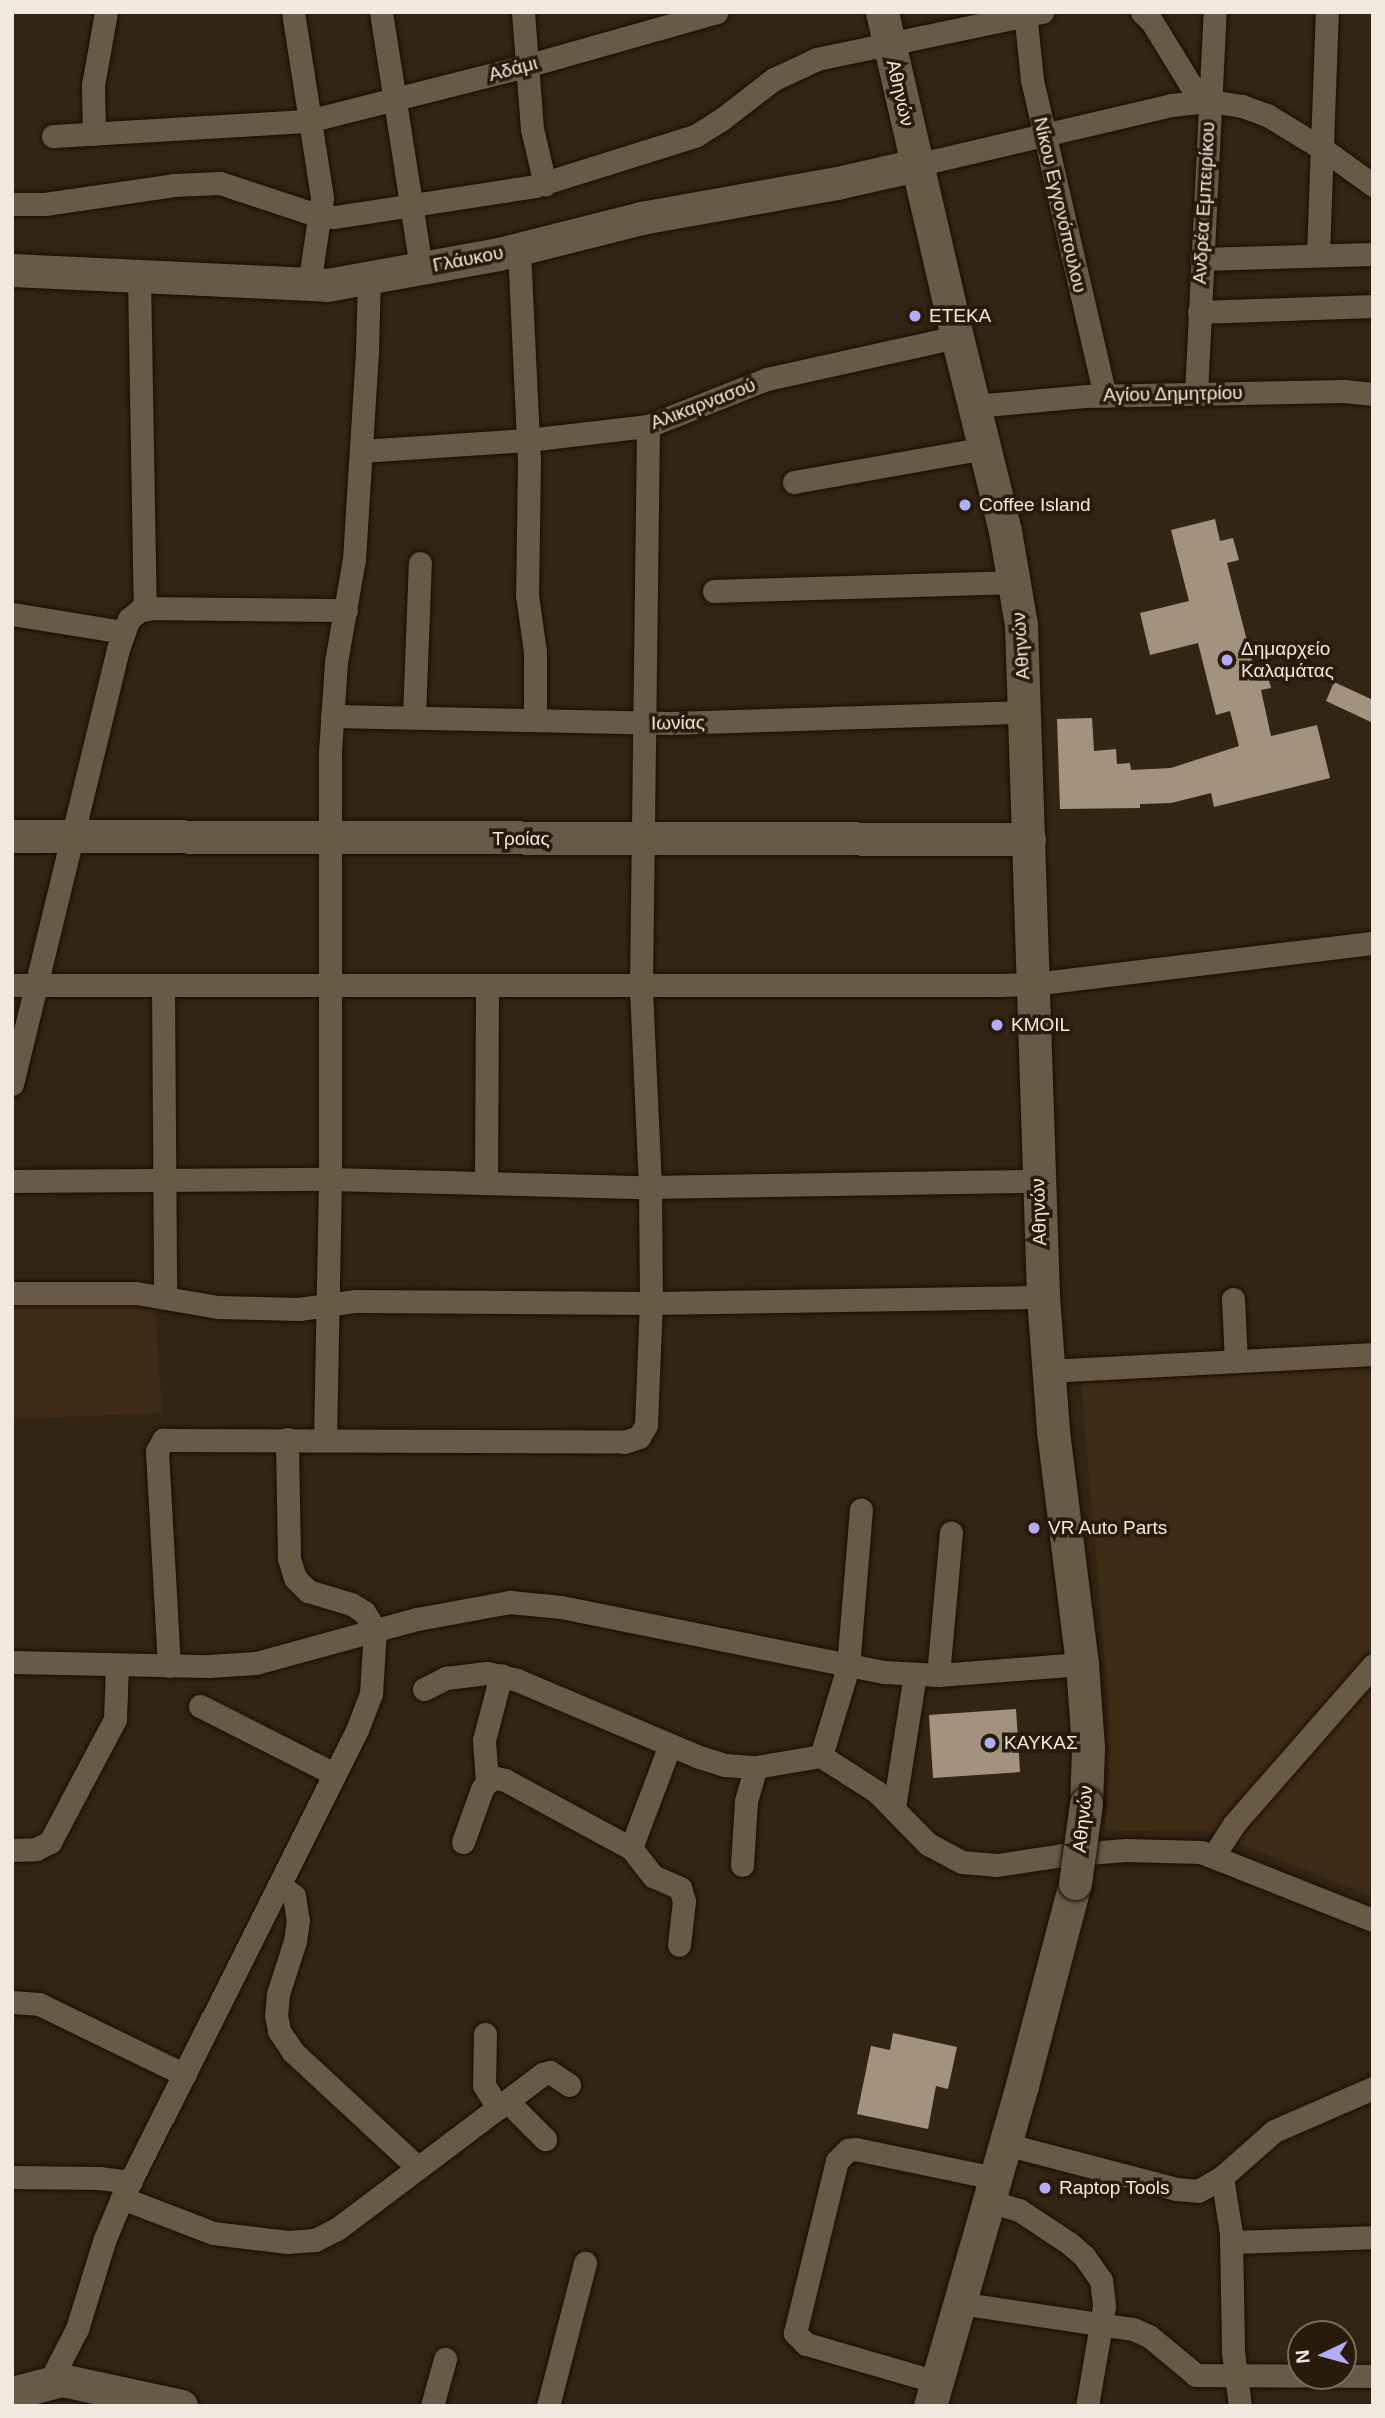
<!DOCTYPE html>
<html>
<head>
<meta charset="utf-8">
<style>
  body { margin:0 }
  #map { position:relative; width:1385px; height:2418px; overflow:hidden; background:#332514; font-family:Arial,sans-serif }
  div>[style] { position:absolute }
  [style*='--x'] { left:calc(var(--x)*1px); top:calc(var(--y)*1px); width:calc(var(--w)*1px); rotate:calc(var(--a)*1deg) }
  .built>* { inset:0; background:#3e2b15 }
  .building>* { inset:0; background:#a3927e }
  .roads { filter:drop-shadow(0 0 2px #1a0e01) drop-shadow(0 0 2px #1a0e01) }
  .street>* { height:23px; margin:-11.5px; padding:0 11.5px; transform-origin:11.5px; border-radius:11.5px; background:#695947 }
  .secondary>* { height:33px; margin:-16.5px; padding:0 16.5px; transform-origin:16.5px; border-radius:16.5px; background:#695947 }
  .bridges { filter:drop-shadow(0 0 2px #1a0e01) drop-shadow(0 0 2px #1a0e01) }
  .secondary-bridge>* { height:33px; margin:-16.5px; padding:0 16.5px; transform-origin:16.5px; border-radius:16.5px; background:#695947 }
  .dots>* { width:19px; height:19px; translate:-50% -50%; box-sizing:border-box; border:4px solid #281b0b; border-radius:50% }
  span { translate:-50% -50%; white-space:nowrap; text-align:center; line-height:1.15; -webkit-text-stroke:7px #281b0b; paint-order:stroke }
  .street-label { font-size:19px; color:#f2e9de }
  .poi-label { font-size:19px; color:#f2e9de }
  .left { translate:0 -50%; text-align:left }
  .frame { position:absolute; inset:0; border:14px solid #f2e9de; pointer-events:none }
  .north { position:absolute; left:1287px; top:2320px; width:70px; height:70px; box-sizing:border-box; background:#281b0b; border:2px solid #796d5f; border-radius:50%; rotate:265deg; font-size:19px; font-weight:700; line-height:28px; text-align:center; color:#f2e9de }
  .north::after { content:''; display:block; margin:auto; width:24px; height:32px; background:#b1adfa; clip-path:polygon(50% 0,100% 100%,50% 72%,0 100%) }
</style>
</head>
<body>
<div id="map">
  <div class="built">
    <div style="clip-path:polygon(12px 1299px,155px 1305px,162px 1413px,12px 1419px)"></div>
    <div style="clip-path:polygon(1373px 1368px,1373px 1897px,1206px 1830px,1105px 1830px,1110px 1775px,1109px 1708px,1081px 1383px)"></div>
  </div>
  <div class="building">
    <div style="clip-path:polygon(1215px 519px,1220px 541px,1233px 538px,1239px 560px,1227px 563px,1254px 668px,1265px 666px,1271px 688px,1261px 690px,1271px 736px,1317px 725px,1330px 778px,1214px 807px,1211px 793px,1171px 803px,1140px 804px,1140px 808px,1060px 809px,1057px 719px,1092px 718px,1094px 751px,1116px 749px,1117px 764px,1130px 763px,1131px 770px,1171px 768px,1239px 746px,1230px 711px,1216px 715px,1198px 643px,1150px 655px,1140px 613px,1189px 601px,1171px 530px)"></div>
    <div style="clip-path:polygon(1334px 682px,1373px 700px,1373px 723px,1326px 701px)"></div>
    <div style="clip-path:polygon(1016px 1709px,1020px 1772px,933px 1778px,929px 1715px)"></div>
    <div style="clip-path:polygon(893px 2033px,957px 2047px,948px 2089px,936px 2086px,928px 2129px,857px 2114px,871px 2046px,890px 2050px)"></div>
  </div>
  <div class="roads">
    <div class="street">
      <div style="--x:293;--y:12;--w:188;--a:81.1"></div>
      <div style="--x:322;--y:198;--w:88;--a:98.5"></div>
      <div style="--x:381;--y:12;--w:259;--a:81.1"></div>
      <div style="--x:523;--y:12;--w:117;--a:85.6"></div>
      <div style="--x:532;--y:129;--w:57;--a:76.7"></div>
      <div style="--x:1025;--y:12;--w:68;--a:84.1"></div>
      <div style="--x:1032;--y:80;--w:324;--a:77"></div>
      <div style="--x:1142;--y:12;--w:14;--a:45"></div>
      <div style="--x:1152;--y:22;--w:73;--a:58.5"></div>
      <div style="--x:1190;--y:84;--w:26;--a:40"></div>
      <div style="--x:94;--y:134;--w:49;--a:-91.2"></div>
      <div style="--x:93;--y:85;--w:74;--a:-79.9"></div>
      <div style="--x:53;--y:136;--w:255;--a:-3.4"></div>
      <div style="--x:308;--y:121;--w:225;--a:-14.2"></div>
      <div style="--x:526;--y:66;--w:198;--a:-15.8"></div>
      <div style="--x:916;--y:165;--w:262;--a:-13.2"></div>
      <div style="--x:1171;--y:105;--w:39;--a:-6"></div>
      <div style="--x:1210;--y:101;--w:32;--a:9"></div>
      <div style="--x:1242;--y:106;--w:27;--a:20"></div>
      <div style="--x:1267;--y:115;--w:66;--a:31.3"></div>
      <div style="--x:1323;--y:149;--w:62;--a:35.8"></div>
      <div style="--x:12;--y:204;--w:33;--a:0"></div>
      <div style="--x:45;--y:204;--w:130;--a:-8.4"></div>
      <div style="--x:174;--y:185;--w:46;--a:-2.5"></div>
      <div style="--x:220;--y:183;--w:105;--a:18.3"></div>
      <div style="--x:320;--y:216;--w:15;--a:4"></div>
      <div style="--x:335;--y:217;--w:202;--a:-8.8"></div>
      <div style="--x:535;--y:186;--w:168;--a:-17.4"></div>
      <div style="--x:695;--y:136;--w:32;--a:-32"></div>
      <div style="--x:722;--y:119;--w:66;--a:-37.6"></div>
      <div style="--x:774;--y:79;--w:47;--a:-24.9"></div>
      <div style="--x:817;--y:59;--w:230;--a:-11.8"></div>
      <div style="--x:519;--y:250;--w:209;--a:87.3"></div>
      <div style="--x:529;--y:459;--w:136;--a:90.8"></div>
      <div style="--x:527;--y:595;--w:58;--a:82"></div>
      <div style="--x:535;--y:652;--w:68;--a:90"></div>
      <div style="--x:1318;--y:254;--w:242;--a:-87.9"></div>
      <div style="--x:1201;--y:259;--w:172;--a:-1.7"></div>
      <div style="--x:139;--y:276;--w:333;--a:89"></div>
      <div style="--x:1199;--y:312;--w:174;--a:-2"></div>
      <div style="--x:1196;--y:394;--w:382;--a:-87.2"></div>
      <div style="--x:974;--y:406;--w:111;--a:-5.1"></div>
      <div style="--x:1085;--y:396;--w:259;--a:-1.1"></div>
      <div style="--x:1344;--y:391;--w:29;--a:6"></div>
      <div style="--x:361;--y:451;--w:167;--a:-3.8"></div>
      <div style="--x:528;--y:440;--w:121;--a:-6.7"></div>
      <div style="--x:648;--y:426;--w:128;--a:-21.6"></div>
      <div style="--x:767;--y:379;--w:195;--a:-12.5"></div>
      <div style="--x:794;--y:482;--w:194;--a:-10.1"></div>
      <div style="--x:714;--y:591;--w:301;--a:-1.7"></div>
      <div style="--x:12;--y:614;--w:112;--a:9.2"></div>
      <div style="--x:332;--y:716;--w:339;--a:1.2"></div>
      <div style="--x:671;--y:723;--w:354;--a:-1.8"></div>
      <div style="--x:414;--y:716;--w:153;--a:-87.8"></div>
      <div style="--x:12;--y:985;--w:988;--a:0"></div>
      <div style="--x:1000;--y:985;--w:33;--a:-2"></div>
      <div style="--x:1033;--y:984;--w:342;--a:-6.9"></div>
      <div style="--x:163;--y:985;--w:312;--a:89.6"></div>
      <div style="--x:12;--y:1084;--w:448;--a:-76.3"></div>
      <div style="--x:118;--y:649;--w:32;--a:-70"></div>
      <div style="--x:129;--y:619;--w:13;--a:-39"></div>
      <div style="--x:139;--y:611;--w:13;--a:-13"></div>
      <div style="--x:152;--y:608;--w:194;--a:0.6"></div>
      <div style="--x:12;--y:1181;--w:318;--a:-0.4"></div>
      <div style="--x:330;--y:1179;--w:314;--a:1.5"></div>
      <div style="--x:644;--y:1187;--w:393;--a:-0.9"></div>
      <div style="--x:486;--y:1183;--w:198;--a:-89.7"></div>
      <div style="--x:12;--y:1293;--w:124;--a:0"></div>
      <div style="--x:136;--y:1293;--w:83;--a:9.7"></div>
      <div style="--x:218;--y:1307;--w:81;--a:1.4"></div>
      <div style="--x:299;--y:1309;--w:57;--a:-8.1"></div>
      <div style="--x:355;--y:1301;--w:296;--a:0.4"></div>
      <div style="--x:651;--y:1303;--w:392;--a:-0.9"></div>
      <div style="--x:1233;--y:1299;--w:61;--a:87.2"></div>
      <div style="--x:1049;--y:1371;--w:324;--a:-3"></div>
      <div style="--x:325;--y:1440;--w:261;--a:-88.9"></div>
      <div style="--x:330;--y:1179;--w:427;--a:-90"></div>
      <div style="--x:330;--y:752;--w:90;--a:-86.2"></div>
      <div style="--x:336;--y:662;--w:105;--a:-80.1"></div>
      <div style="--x:354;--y:559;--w:207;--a:-86.4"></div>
      <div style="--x:367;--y:352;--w:75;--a:-88.5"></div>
      <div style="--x:12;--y:1662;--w:197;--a:1.2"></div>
      <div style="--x:209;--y:1666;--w:47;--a:-3.7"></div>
      <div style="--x:256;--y:1663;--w:167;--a:-15.3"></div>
      <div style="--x:417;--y:1619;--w:95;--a:-10.4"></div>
      <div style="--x:510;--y:1602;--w:51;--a:5.6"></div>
      <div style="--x:561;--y:1607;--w:329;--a:11.4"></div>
      <div style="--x:884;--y:1672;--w:54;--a:3.2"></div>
      <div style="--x:938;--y:1675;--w:144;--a:-4.4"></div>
      <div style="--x:169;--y:1666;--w:215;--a:-93.2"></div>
      <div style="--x:157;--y:1451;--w:13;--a:-61"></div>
      <div style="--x:163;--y:1440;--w:461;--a:0.2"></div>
      <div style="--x:624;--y:1442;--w:16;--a:-18"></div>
      <div style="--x:639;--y:1437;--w:14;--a:-60"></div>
      <div style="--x:646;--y:1425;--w:122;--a:-87.7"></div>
      <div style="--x:651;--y:1303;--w:116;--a:-90.5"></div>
      <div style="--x:650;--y:1187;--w:202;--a:-92.6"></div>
      <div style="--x:641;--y:985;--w:559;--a:-89.28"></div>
      <div style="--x:938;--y:1675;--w:143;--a:-84.8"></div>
      <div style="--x:424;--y:1689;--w:25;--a:-27"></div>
      <div style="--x:446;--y:1678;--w:41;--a:-7"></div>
      <div style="--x:487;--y:1673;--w:31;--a:13"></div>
      <div style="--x:517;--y:1680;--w:198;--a:22.9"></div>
      <div style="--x:699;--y:1757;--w:27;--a:17"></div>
      <div style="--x:725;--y:1765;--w:31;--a:4"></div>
      <div style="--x:756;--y:1767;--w:66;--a:-9.6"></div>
      <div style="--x:821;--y:1756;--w:67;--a:32.7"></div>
      <div style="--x:877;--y:1792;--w:73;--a:45.6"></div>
      <div style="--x:928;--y:1844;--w:38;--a:28"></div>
      <div style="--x:962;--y:1862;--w:35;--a:5"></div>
      <div style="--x:997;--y:1865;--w:66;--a:-8.7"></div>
      <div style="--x:1062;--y:1855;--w:64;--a:-4.5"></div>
      <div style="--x:1126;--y:1850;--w:75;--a:1.5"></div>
      <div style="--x:1201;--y:1852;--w:185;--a:21.6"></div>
      <div style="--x:200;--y:1706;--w:150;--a:26.9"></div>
      <div style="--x:821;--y:1756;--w:93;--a:-73.1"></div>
      <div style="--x:848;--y:1667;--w:158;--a:-85.3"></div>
      <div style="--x:487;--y:1782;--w:42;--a:-94.1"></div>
      <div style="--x:484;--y:1740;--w:67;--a:-75.3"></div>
      <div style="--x:894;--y:1807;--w:134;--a:-81"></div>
      <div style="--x:463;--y:1842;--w:56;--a:-70.3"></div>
      <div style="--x:482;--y:1789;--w:9;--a:-54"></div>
      <div style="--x:487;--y:1782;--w:10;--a:-24"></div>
      <div style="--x:496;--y:1778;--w:9;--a:13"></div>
      <div style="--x:505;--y:1780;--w:143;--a:28.4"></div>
      <div style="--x:631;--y:1848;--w:36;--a:52"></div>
      <div style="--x:653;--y:1876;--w:30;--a:24"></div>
      <div style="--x:680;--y:1888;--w:14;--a:73"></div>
      <div style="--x:684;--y:1901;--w:44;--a:96.5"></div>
      <div style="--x:631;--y:1848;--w:110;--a:-69.3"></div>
      <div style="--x:12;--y:1850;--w:24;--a:-2"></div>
      <div style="--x:36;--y:1849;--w:16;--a:-27"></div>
      <div style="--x:50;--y:1842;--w:139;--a:-62.1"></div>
      <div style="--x:115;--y:1719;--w:54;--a:-87.9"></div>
      <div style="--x:1214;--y:1855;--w:37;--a:-57"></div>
      <div style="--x:1234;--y:1824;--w:211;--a:-48.8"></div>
      <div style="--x:742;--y:1865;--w:64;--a:-86.4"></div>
      <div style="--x:746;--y:1801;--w:35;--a:-74"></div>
      <div style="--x:280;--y:1885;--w:18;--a:38"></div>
      <div style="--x:294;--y:1896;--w:24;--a:81"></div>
      <div style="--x:298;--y:1920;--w:21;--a:98"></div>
      <div style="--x:295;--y:1941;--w:56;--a:107.8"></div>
      <div style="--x:278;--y:1994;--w:21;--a:95"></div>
      <div style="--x:276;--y:2015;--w:16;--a:79"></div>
      <div style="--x:279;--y:2031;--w:25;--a:56"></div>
      <div style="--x:293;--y:2052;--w:169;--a:42.8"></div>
      <div style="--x:12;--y:2002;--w:27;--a:4"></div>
      <div style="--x:39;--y:2004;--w:162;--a:25.9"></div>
      <div style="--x:485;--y:2034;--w:51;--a:91.1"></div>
      <div style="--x:484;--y:2085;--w:27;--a:59"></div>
      <div style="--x:507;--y:2101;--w:54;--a:45"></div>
      <div style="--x:1005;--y:2144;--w:177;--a:14.7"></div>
      <div style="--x:1176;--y:2189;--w:22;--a:5"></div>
      <div style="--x:1198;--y:2191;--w:28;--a:-30"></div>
      <div style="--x:1222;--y:2177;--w:69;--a:-41.5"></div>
      <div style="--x:1274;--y:2131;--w:108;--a:-23.5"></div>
      <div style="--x:12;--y:2177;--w:87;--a:0.7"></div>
      <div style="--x:99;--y:2178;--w:32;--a:7"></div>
      <div style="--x:1222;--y:2177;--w:57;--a:80.9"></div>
      <div style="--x:1231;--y:2233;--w:119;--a:89"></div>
      <div style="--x:1233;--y:2352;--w:54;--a:82.6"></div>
      <div style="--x:122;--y:2198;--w:97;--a:21"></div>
      <div style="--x:213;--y:2233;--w:75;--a:6.9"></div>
      <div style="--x:287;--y:2242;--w:28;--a:-4"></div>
      <div style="--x:315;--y:2240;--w:25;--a:-27"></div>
      <div style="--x:337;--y:2229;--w:258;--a:-37"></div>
      <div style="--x:543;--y:2074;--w:7;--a:-16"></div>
      <div style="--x:550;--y:2072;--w:23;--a:34"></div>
      <div style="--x:989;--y:2201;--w:31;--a:17"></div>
      <div style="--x:1019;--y:2210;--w:60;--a:33.4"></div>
      <div style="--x:1069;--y:2243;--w:20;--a:41"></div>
      <div style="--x:1084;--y:2256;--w:29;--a:55"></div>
      <div style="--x:1101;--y:2280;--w:26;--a:83"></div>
      <div style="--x:1104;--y:2306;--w:101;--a:99.6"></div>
      <div style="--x:1231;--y:2242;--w:142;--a:-2"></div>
      <div style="--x:959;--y:2303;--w:176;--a:8.5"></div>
      <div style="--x:1133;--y:2329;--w:17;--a:24"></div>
      <div style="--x:1149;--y:2336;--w:61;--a:39.7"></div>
      <div style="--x:1196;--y:2375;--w:177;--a:0.3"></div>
      <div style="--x:50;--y:2381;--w:59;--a:-62.6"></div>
      <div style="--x:77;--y:2329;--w:92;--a:-72.9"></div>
      <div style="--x:104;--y:2241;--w:47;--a:-67.3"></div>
      <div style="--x:122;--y:2198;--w:524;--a:-63.34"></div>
      <div style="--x:357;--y:1730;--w:39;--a:-69"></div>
      <div style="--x:371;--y:1694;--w:65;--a:-86.5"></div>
      <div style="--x:375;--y:1629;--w:20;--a:-123"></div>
      <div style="--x:364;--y:1612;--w:15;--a:-148"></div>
      <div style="--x:351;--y:1604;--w:45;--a:-163.2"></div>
      <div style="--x:308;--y:1591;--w:18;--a:-135"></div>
      <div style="--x:295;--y:1578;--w:21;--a:-107"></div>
      <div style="--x:289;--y:1558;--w:119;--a:-91"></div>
      <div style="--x:937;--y:2382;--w:136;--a:-163.8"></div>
      <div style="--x:806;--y:2344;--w:16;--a:-135"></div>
      <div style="--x:795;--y:2333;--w:177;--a:-76.3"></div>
      <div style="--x:837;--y:2161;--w:16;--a:-45"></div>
      <div style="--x:848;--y:2150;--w:8;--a:-7"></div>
      <div style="--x:856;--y:2149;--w:142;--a:11.8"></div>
      <div style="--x:432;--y:2406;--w:49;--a:-74.5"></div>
      <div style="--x:548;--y:2406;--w:148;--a:-75.5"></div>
    </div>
    <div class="secondary">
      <div style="--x:882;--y:12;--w:334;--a:77"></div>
      <div style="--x:957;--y:337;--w:200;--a:76.1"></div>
      <div style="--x:1005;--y:531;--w:95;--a:80.3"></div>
      <div style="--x:1021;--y:625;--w:672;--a:88.12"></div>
      <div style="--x:1043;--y:1297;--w:134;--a:85.7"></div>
      <div style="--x:1053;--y:1431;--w:235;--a:82.9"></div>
      <div style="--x:1082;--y:1664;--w:84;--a:85.9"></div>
      <div style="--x:1088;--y:1748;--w:56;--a:92"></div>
      <div style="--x:12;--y:270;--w:315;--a:2.7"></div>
      <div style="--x:327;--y:285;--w:175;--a:-10.2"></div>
      <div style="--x:499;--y:254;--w:146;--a:-14.2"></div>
      <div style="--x:641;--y:218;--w:199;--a:-10.1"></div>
      <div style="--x:837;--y:183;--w:81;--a:-12.8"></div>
      <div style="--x:12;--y:836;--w:1017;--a:0.17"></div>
      <div style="--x:12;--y:2393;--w:52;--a:-14.6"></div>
      <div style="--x:62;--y:2380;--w:122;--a:12.3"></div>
      <div style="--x:930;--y:2406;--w:334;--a:-74"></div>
      <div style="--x:1022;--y:2085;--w:209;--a:-75.3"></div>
    </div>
  </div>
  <div class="bridges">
    <div class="secondary-bridge">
      <div style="--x:1075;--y:1883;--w:80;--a:-82.1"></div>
    </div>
  </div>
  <div class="dots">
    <div style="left:915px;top:316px;background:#b1adfa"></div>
    <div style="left:965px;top:505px;background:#b1adfa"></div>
    <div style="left:1227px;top:660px;background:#b1adfa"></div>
    <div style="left:997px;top:1025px;background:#b1adfa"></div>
    <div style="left:1034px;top:1528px;background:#b1adfa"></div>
    <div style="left:990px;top:1743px;background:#b1adfa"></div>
    <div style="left:1045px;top:2188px;background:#b1adfa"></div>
  </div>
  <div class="street-label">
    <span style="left:513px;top:69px;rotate:-15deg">Αδάμι</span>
    <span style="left:900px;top:93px;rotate:77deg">Αθηνών</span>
    <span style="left:1204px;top:203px;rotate:-87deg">Ανδρέα Εμπειρίκου</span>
    <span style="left:1060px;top:205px;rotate:77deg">Νίκου Εγγονόπουλου</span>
    <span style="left:468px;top:259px;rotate:-11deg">Γλάυκου</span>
    <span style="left:1173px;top:394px;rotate:-1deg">Αγίου Δημητρίου</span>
    <span style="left:703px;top:404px;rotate:-21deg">Αλικαρνασού</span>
    <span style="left:1021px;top:646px;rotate:-94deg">Αθηνών</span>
    <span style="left:678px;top:723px;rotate:-1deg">Ιωνίας</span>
    <span style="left:521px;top:839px">Τροίας</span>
    <span style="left:1039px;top:1212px;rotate:-92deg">Αθηνών</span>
    <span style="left:1083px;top:1819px;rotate:-84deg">Αθηνών</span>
  </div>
  <div class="poi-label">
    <span class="left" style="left:929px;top:316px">ΕΤΕΚΑ</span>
    <span class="left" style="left:979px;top:505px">Coffee Island</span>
    <span class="left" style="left:1241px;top:660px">Δημαρχείο<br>Καλαμάτας</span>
    <span class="left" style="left:1011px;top:1025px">KMOIL</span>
    <span class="left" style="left:1048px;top:1528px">VR Auto Parts</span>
    <span class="left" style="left:1004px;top:1743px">ΚΑΥΚΑΣ</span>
    <span class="left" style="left:1059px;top:2188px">Raptop Tools</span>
  </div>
  <div class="frame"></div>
  <div class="north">N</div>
</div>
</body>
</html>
